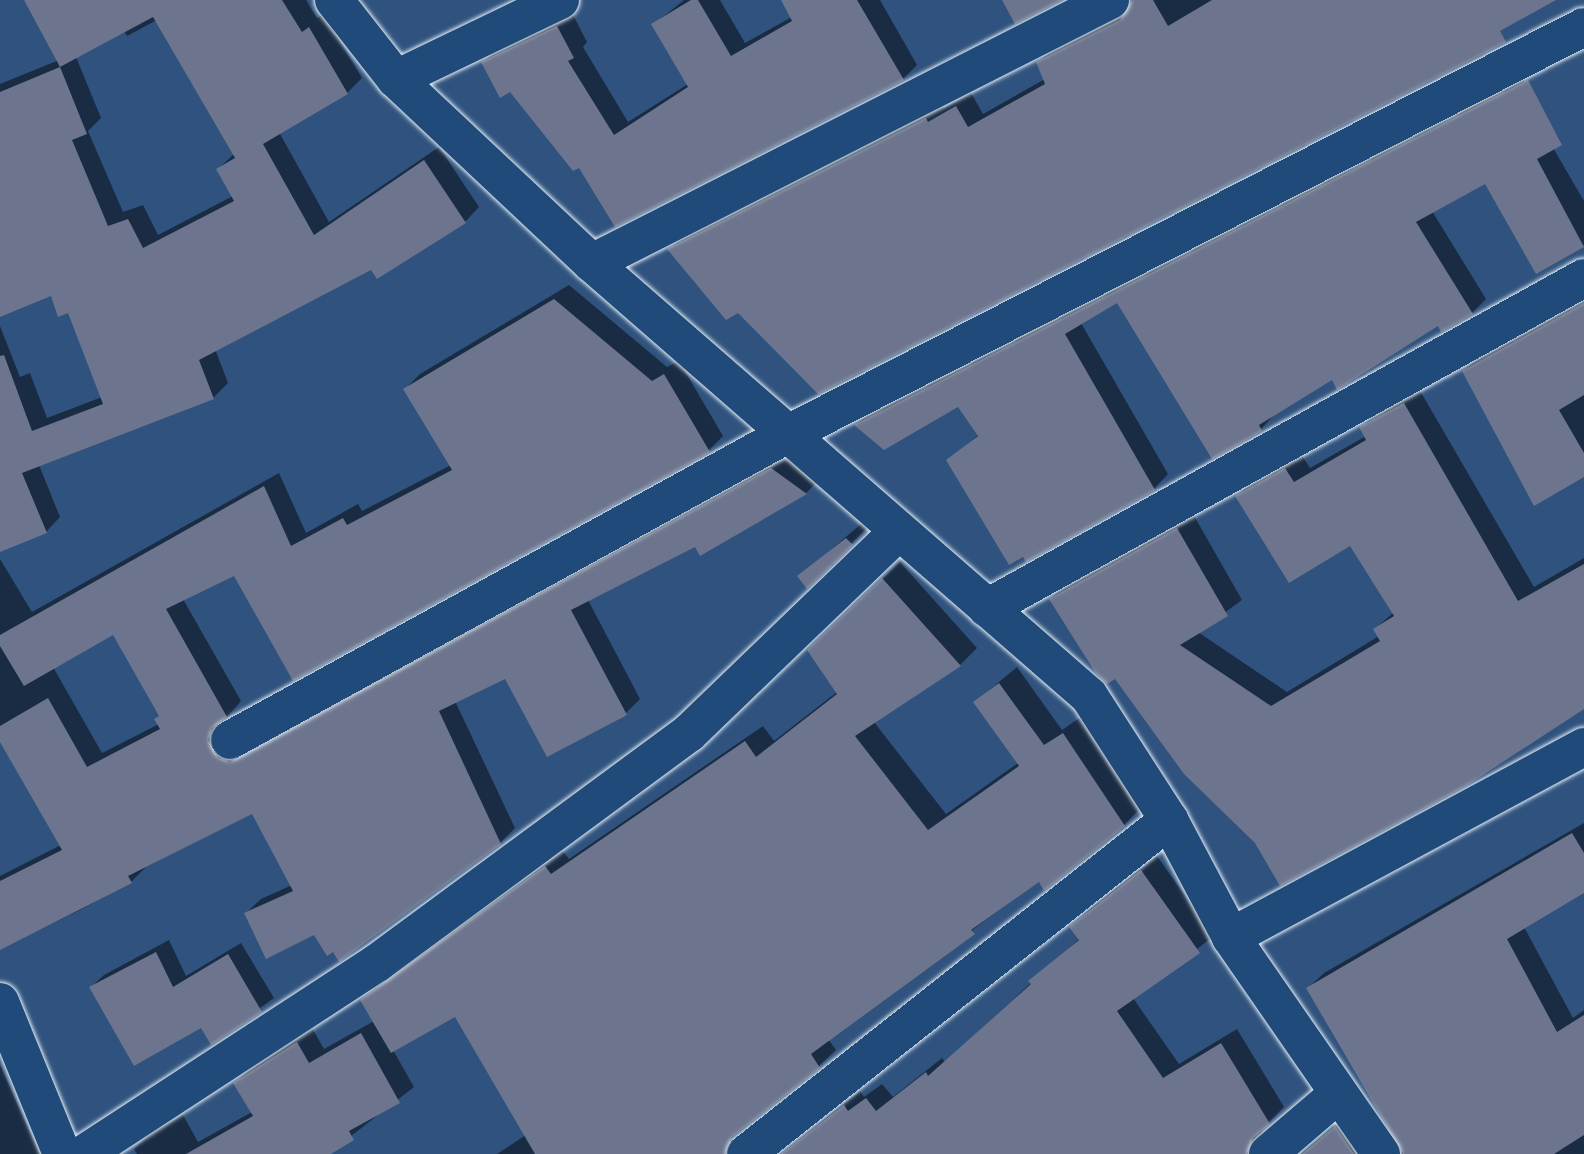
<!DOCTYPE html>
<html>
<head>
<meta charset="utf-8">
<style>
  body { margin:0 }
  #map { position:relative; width:1584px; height:1154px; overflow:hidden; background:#2f537e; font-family:Itim,sans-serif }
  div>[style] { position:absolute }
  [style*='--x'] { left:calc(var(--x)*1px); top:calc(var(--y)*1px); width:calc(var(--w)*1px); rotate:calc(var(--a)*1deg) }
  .shadow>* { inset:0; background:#0007 }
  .building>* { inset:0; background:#6d758e }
  .roads { filter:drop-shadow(0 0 2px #e8f1f8) drop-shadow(0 0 2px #e8f1f8) }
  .street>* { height:38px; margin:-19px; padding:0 19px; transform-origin:19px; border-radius:19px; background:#1f4a7a }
  .secondary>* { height:38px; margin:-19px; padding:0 19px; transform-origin:19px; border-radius:19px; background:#1f4a7a }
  span { translate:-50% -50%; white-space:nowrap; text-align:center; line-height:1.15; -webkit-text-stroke:7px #1f4a7a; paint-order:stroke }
</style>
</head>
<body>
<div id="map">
  <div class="shadow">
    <div style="clip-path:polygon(evenodd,35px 0,306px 0,317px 18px,324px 14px,362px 78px,347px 93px,279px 132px,329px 222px,439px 147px,479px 207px,465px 222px,215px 349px,228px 383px,213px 398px,39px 465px,60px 517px,46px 532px,0 548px,0 326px,20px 377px,30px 373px,47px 418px,102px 397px,69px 311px,52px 294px,0 315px,0 84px,59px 60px,35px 0,157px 20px,235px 153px,218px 169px,233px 196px,158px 235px,143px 205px,123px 212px,88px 131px,101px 118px,76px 57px,124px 31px,127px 36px,157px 20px)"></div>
    <div style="clip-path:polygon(684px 0,720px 0,745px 43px,792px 17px,783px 0,880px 0,917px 65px,903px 79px,580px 166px,483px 63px,498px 48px,572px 13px,587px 42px,583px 47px,628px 122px,688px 84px,654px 24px)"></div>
    <div style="clip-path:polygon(1130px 0,1477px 0,738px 310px,670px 249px,684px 235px,941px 104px,944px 108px,971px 93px,983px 114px,1045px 79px,1039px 62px,1054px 47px,1130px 6px)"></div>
    <div style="clip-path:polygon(1522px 78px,1559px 139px,1552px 146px,1584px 201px,1584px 245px,1536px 272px,1485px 181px,1432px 211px,1486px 299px,1472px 313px,1439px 324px,1332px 378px,1275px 414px,1261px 429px,1213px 456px,1117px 301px,1081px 323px,1168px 474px,1154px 489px,1023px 554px,949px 461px,979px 434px,959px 404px,856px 425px,870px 411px)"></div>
    <div style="clip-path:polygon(evenodd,569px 285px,667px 367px,679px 361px,723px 436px,709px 450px,235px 574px,183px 599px,241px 701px,222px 723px,786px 455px,820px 479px,806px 493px,701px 554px,696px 544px,588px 600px,640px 699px,626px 713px,506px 677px,455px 701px,515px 828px,500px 843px,334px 950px,315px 933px,246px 913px,261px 899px,292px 885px,253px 812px,146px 867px,131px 882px,80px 910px,0 949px,0 876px,61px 845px,0 738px,0 559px,32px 612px,279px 473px,306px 533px,358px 504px,362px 511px,451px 465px,405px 389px,420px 374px,569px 285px,114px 633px,161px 715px,159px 724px,102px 753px,53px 667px,114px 633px)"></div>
    <div style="clip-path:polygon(1584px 298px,1584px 475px,1464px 371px,1479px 356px)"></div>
    <div style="clip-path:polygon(1419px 389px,1534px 587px,1584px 558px,1584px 708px,1256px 842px,1051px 599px,1066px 584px,1193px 514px,1242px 600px,1198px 632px,1287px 692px,1379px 636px,1375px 629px,1394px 612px,1351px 543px,1237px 496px,1252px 481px,1301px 454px,1310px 468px,1366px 436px,1361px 428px,1376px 413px)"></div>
    <div style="clip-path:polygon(868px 518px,872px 523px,851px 544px,800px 576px)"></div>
    <div style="clip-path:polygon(900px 562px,977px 648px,960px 665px,874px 722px,946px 814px,1018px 763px,975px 702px,1017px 667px,1062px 730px,1081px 717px,1141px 808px,1124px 825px,1039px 880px,828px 1039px,836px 1050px,818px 1067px,670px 1154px,497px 1154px,526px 1135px,456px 1015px,393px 1050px,414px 1087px,328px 1154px,137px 1154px,134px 1149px,149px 1134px,183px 1115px,198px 1142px,252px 1112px,236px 1083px,250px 1068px,312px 1028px,324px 1049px,374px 1021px,363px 1000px,380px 983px,563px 851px,569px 859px,763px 726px,774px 741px,837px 692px,827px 633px)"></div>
    <div style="clip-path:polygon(1584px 823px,1584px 891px,1524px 927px,1573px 1018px,1584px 1010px,1584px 1154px,1402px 1154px,1401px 1142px,1308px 988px,1324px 973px)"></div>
    <div style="clip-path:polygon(1157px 856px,1214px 936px,1133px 998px,1179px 1064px,1237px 1029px,1284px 1107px,1262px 1129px,1268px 1154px,781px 1154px,860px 1091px,864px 1097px,882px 1084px,893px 1097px,942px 1058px,945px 1062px,1080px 938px,1072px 927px,1087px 911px)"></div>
    <div style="clip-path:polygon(169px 940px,186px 976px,241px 943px,274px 998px,212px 1042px,202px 1025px,91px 987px,104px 975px)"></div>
    <div style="clip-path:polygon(0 1065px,40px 1154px,0 1154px)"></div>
    <div style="clip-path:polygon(1351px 1112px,1383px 1154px,1301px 1154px)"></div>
  </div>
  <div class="building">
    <div style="clip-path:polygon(evenodd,24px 0,282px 0,302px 32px,309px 27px,348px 94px,263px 144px,314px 235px,424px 160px,466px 223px,377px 279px,371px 270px,199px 360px,214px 399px,22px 473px,47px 533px,0 552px,0 356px,4px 355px,32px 431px,103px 404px,68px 313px,58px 317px,51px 296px,0 317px,0 92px,60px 67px,24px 0,153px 17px,235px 158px,216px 169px,234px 201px,143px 248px,128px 219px,108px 226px,72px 140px,87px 134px,60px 67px,153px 17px)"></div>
    <div style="clip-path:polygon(691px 0,698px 0,731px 56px,792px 21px,781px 0,857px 0,904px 80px,615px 227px,579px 168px,573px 171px,510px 92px,500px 98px,481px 62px,557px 26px,574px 58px,568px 61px,614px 135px,688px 87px,651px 24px)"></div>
    <div style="clip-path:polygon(1002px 0,1062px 0,1015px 24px)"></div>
    <div style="clip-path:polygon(1132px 0,1153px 0,1168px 26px,1212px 0,1556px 0,1500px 31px,1506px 42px,818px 394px,738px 313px,726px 320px,667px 249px,926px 118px,928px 122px,956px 106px,968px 127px,1045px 84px,1036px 62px,1120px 20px)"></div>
    <div style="clip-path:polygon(1528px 80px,1562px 145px,1537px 159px,1584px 247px,1536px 274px,1485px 184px,1416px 222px,1473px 314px,1441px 332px,1438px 326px,1337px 390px,1332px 380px,1259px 425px,1262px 431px,1212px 459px,1117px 303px,1065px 334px,1155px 490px,1026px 562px,1023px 557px,1009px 565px,946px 460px,978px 436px,958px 407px,884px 450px,854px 425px)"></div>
    <div style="clip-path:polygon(554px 299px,652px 381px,664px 374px,710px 452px,293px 681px,234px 576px,166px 609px,227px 717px,212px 728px,208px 740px,218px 758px,230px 762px,771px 468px,807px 494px,700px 556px,695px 547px,571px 610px,627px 715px,547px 757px,505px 679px,439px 711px,501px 844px,339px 962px,333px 952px,327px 956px,314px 935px,266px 959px,244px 913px,293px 891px,252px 814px,128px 876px,132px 883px,0 950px,0 881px,62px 850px,0 742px,0 726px,48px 698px,87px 767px,160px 729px,154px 719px,159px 716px,113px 635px,24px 686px,0 646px,0 635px,264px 486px,291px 546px,343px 518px,347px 525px,452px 470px,403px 389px)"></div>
    <div style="clip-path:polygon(1584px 303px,1584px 395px,1559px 410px,1584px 453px,1584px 477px,1534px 506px,1462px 371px)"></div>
    <div style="clip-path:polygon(1404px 403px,1518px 601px,1584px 564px,1584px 709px,1466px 786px,1280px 886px,1255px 843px,1184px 774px,1115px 679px,1107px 684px,1095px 672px,1049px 599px,1177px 528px,1228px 616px,1180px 645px,1271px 706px,1380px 641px,1373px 629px,1394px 616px,1350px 546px,1289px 583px,1235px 496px,1285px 468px,1294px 482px,1366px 440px,1359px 427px)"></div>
    <div style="clip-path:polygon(846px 538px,853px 545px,807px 589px,797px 576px)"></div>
    <div style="clip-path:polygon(882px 578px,961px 666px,855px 736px,928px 830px,1019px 766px,973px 702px,999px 683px,1044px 745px,1063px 733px,1125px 826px,1044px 891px,1039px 882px,971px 930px,975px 934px,811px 1054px,820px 1068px,732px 1137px,725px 1154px,535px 1154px,455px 1017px,391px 1053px,360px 1000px,545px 866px,551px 874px,745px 741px,756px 757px,837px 694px,807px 650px)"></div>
    <div style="clip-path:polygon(1572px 833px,1584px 853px,1584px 893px,1507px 939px,1557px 1032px,1584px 1015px,1584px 1135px,1554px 1154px,1403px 1154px,1306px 988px)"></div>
    <div style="clip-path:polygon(1141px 870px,1200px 953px,1117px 1011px,1163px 1078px,1221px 1043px,1270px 1124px,1253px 1138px,1247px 1154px,781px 1154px,844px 1105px,848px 1111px,866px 1098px,876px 1111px,926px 1072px,928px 1076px,1031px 984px,1028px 981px,1079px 940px,1069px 927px)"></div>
    <div style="clip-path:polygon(156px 952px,173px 987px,228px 954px,262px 1012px,211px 1045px,201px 1028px,134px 1066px,89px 987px)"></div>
    <div style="clip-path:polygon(361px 1033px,400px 1103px,349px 1131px,354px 1140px,331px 1154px,186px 1154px,253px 1116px,233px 1083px,297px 1042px,309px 1063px)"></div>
    <div style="clip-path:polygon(1335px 1126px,1354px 1154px,1302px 1154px)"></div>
  </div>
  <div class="roads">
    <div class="street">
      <div style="--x:396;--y:79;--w:182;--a:-25.7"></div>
      <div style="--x:592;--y:263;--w:581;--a:-26.92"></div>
      <div style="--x:987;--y:608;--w:682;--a:-28.93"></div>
      <div style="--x:230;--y:740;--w:634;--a:-28.75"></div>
      <div style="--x:786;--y:435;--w:896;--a:-27.08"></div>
      <div style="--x:0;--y:1002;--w:164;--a:67.8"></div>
      <div style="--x:84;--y:1154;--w:350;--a:-33.1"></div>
      <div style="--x:377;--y:963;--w:388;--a:-36.4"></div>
      <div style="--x:689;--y:733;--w:291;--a:-43.9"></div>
      <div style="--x:746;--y:1154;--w:539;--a:-38.29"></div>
      <div style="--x:1268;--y:1154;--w:92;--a:-40.6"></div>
      <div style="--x:1381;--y:1154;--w:264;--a:-124.7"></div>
      <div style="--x:1231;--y:937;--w:401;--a:-28.3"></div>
    </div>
    <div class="secondary">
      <div style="--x:334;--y:0;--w:100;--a:51.9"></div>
      <div style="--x:396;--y:79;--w:269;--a:43.2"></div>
      <div style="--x:592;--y:263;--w:659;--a:41.06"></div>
      <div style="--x:1089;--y:696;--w:148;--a:57.2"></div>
      <div style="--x:1169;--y:820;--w:132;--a:62.1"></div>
    </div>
  </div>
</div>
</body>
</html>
